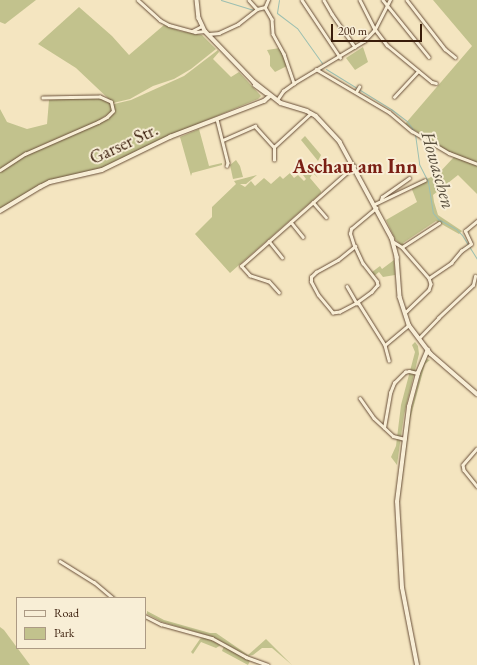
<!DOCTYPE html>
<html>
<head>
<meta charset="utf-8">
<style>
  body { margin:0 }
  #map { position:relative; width:477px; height:665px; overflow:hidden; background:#f4e5c0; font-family:"EB Garamond",serif }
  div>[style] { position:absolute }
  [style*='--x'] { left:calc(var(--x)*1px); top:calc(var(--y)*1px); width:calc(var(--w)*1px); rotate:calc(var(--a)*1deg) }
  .green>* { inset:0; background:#c2c28d }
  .stream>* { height:1px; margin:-0.5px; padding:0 0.5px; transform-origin:0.5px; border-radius:0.5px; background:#9cbfb1 }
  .roads { filter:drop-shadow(0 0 1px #684e38) drop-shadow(0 0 1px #684e38) }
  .street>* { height:2.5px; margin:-1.25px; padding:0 1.25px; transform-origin:1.25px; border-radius:1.25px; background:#f8eed6 }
  .secondary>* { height:3.5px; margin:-1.75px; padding:0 1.75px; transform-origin:1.75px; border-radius:1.75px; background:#f8eed6 }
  span { translate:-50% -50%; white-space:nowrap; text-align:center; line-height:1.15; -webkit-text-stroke:4px #f8eed6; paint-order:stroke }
  .street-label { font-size:18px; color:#391c0a }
  .water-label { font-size:19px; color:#574d3c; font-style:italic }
  .quarter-label { font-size:20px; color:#7a1f14; font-weight:700 }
  .legend { position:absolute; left:16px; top:597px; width:130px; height:52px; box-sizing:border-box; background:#f8eed6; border:1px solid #ac9a84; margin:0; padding:5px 7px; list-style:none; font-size:12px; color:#391c0a }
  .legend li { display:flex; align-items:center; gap:8px; height:20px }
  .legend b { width:20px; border:1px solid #ac9a84 }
  .scale { position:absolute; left:331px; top:24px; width:91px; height:18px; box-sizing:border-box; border:2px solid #391c0a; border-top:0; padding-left:5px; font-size:12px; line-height:14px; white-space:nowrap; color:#391c0a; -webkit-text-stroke:3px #f8eed6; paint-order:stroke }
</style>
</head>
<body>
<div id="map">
  <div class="green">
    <div style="clip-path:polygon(0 0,36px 0,5px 24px,0 22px)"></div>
    <div style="clip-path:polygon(433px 0,477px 0,477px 163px,447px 151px,405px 124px,472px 46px)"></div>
    <div style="clip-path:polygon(79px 7px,112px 36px,129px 55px,164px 25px,180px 31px,202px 35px,216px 49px,191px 69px,174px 79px,153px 86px,130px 99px,113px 103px,76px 68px,38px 44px)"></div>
    <div style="clip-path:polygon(363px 47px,368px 62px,355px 70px,346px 58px)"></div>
    <div style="clip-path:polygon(280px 48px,287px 66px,275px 72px,270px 66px,270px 56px,267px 50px)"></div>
    <div style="clip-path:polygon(218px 50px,219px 52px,213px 59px,231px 77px,239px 72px,261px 96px,258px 99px,169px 136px,101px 169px,59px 178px,39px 185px,0 209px,0 171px,4px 168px,26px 155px,107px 118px,114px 111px,114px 104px,131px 100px,184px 76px)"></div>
    <div style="clip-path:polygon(80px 97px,100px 98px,110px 102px,112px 111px,98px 121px,40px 146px,0 169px,0 109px,7px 122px,27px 129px,47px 124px,49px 100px)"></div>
    <div style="clip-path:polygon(199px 129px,209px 166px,222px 163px,222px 165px,192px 173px,191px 176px,180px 137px)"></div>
    <div style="clip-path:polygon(305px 136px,321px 155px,318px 161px,301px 140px)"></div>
    <div style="clip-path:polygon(454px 157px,477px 165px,477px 194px,458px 175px,433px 195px,434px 202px,438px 215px,462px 231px,459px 234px,436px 221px,403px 243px,404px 245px,401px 245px,395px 239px,386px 220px,417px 202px,411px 187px,439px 173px)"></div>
    <div style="clip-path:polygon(236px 160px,240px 166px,243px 177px,233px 179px,230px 165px)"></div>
    <div style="clip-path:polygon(290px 173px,294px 178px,298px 175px,304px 181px,306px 179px,303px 175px,305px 174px,314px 173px,318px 178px,313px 173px,310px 178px,321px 191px,321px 193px,230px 273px,195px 234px,212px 217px,212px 207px,236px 184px,234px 181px,257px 175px,246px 184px,240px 184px,245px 187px,251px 181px,255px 186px,264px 178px,271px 184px,280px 176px,283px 179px)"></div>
    <div style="clip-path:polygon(394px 260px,395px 275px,383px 277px,379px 272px,374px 276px,372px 272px,380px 266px,382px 269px)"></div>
    <div style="clip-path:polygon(415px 342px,418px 346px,419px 354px,404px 415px,397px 465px,391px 457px,396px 446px,401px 405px,415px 352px,412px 345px)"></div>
    <div style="clip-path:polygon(427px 359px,430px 360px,425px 364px,410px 419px,399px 505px,408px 422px,423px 364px)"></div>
    <div style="clip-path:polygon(147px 611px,164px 620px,210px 633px,216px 633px,248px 655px,266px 639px,292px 665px,272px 648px,262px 648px,253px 655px,248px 656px,213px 637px,162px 622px,147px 614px)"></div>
    <div style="clip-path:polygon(0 627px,4px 630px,30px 665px,0 665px)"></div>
    <div style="clip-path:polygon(204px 637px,221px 645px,216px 648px,201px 642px,193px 654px,191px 652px,200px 639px)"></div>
    <div style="clip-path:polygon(224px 646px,250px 661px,248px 665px,222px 651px)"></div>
  </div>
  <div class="stream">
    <div style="--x:221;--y:0;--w:34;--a:17"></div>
    <div style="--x:279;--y:0;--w:13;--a:99"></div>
    <div style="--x:277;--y:13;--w:25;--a:37"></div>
    <div style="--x:297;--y:28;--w:43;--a:54.5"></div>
    <div style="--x:326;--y:69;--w:76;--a:31.6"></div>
    <div style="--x:391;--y:109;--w:20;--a:37"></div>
    <div style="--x:407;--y:121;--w:12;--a:55"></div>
    <div style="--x:415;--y:134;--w:30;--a:82"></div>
    <div style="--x:419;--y:164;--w:20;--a:63"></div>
    <div style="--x:428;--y:182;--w:31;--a:81"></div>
    <div style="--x:433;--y:213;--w:8;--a:50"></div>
    <div style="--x:438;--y:219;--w:21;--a:29"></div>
    <div style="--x:456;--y:229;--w:8;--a:45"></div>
    <div style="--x:462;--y:235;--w:28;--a:58"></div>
  </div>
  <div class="roads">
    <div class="street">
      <div style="--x:138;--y:0;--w:30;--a:42"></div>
      <div style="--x:160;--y:20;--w:10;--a:29"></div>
      <div style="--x:169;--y:25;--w:27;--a:15"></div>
      <div style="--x:195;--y:32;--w:10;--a:-6"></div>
      <div style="--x:249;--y:0;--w:12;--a:48"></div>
      <div style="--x:302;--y:0;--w:69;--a:56.3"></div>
      <div style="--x:324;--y:0;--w:16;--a:60"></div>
      <div style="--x:332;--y:14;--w:40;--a:55.1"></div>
      <div style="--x:360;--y:0;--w:33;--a:63"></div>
      <div style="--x:375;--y:29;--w:20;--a:53"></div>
      <div style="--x:387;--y:45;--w:58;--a:39.4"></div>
      <div style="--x:432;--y:82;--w:4;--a:14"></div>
      <div style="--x:383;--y:0;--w:73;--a:51.1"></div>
      <div style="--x:407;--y:0;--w:62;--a:52.2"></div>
      <div style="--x:445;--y:49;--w:13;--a:39"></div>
      <div style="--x:265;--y:7;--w:14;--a:60"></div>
      <div style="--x:272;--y:19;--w:15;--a:86"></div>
      <div style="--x:273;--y:34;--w:23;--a:61"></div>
      <div style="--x:284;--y:54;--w:31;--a:71"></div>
      <div style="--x:192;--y:31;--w:11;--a:-27"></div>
      <div style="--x:209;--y:34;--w:10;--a:-6"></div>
      <div style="--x:219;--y:33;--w:21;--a:-25"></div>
      <div style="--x:238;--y:24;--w:24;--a:-38"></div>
      <div style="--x:257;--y:9;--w:8;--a:-14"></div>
      <div style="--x:265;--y:7;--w:8;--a:-67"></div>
      <div style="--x:316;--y:69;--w:85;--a:30.5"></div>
      <div style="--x:389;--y:112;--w:30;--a:40"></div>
      <div style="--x:412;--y:131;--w:43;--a:30.7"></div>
      <div style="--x:449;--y:153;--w:30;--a:21"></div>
      <div style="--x:356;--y:92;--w:6;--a:-59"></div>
      <div style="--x:394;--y:97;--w:35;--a:-47"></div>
      <div style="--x:277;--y:100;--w:11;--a:-56"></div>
      <div style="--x:283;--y:91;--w:14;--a:-36"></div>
      <div style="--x:294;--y:83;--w:82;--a:-31"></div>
      <div style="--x:364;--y:41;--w:16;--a:-47"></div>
      <div style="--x:375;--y:29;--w:33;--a:-63"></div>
      <div style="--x:217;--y:119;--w:45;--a:76"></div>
      <div style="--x:228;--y:163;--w:3;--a:108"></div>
      <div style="--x:223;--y:140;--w:35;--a:-24"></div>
      <div style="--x:255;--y:126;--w:28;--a:48"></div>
      <div style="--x:274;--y:160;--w:13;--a:-90"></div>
      <div style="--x:274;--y:147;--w:50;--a:-42.6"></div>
      <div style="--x:0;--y:170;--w:30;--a:-33"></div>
      <div style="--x:25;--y:154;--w:80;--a:-23.7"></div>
      <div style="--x:98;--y:122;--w:10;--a:-29"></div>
      <div style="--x:107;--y:117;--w:8;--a:-45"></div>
      <div style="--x:113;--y:111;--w:9;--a:-103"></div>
      <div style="--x:111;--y:102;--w:12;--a:-156"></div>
      <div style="--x:100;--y:97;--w:57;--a:179"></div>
      <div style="--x:381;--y:200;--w:3;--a:-72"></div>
      <div style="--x:382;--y:197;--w:33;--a:-35"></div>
      <div style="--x:313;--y:202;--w:20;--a:49"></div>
      <div style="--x:375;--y:204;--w:55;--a:-25.6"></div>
      <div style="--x:291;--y:222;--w:19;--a:51"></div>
      <div style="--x:269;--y:241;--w:21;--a:51"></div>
      <div style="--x:394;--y:242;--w:9;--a:32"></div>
      <div style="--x:402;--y:247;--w:41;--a:48.9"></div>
      <div style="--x:429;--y:278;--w:6;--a:72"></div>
      <div style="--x:431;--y:284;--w:6;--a:108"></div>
      <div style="--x:429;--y:290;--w:33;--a:136"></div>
      <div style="--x:354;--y:246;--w:13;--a:-108"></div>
      <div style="--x:350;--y:234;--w:5;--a:-79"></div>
      <div style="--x:351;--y:229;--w:33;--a:-40"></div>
      <div style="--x:355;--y:246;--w:19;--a:65"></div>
      <div style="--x:363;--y:263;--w:23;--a:52"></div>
      <div style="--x:377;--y:281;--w:4;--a:76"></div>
      <div style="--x:378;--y:285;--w:9;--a:131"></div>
      <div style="--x:372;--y:292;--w:19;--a:144"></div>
      <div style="--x:357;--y:303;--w:19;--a:152"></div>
      <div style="--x:340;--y:312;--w:7;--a:172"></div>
      <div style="--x:333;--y:313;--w:23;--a:-130"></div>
      <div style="--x:318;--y:295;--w:15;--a:-118"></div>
      <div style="--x:311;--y:282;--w:5;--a:-90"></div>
      <div style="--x:311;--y:277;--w:7;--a:-45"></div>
      <div style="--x:316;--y:272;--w:25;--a:-29"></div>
      <div style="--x:338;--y:260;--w:22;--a:-39"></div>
      <div style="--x:402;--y:247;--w:44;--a:-33"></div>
      <div style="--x:429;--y:278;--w:27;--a:-34"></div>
      <div style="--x:451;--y:263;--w:16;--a:-50"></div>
      <div style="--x:461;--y:251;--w:12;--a:-35"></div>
      <div style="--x:471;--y:244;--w:14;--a:-115"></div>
      <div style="--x:465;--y:231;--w:16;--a:-40"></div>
      <div style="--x:347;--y:286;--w:20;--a:60"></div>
      <div style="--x:279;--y:293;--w:15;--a:-132"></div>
      <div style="--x:269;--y:282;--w:20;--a:-162"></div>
      <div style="--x:250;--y:276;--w:13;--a:-132"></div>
      <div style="--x:241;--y:266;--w:151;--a:-41.5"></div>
      <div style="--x:358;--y:302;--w:51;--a:57.9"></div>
      <div style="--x:385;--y:345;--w:31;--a:-40"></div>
      <div style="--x:419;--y:338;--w:28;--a:-46"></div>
      <div style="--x:438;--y:318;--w:48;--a:-43.3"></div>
      <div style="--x:473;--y:285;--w:9;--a:-77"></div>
      <div style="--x:385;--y:345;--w:16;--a:75"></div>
      <div style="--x:360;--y:398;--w:24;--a:55"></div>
      <div style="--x:374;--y:418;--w:26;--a:43"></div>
      <div style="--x:393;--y:436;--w:12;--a:14"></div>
      <div style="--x:384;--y:428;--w:36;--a:-80"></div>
      <div style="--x:390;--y:393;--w:11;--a:-68"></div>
      <div style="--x:394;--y:383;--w:16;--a:-45"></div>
      <div style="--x:405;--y:372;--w:4;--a:-14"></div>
      <div style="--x:409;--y:371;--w:9;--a:13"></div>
      <div style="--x:477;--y:449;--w:21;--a:131"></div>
      <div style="--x:463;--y:465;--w:5;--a:79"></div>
      <div style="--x:464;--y:470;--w:21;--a:51"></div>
      <div style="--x:60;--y:561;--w:40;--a:32"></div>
      <div style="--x:94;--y:582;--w:25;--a:40"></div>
      <div style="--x:145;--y:616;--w:18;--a:27"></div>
      <div style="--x:161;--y:624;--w:53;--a:15.4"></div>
      <div style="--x:212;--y:638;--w:39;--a:29"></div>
      <div style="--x:246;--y:657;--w:23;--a:20"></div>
    </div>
    <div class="secondary">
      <div style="--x:197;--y:0;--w:18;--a:84"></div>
      <div style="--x:199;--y:18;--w:14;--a:65"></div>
      <div style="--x:205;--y:31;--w:71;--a:46.1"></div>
      <div style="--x:254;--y:82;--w:34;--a:38"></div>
      <div style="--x:281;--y:103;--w:27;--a:17"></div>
      <div style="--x:307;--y:111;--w:10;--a:29"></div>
      <div style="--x:316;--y:116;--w:35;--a:47"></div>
      <div style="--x:340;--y:142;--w:109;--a:61.6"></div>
      <div style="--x:392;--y:238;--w:20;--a:75"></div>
      <div style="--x:397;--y:257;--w:40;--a:85.7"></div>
      <div style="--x:400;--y:297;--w:29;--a:72"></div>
      <div style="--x:409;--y:325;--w:36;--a:53"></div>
      <div style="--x:431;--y:354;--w:61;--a:41"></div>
      <div style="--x:255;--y:85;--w:14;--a:36"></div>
      <div style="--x:0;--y:211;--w:47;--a:-31"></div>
      <div style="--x:40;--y:187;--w:11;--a:-27"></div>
      <div style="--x:50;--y:182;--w:53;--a:-13"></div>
      <div style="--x:102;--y:170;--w:76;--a:-25.9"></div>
      <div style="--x:170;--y:137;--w:101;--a:-21"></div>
      <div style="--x:264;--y:101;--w:8;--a:-40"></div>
      <div style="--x:417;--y:665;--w:78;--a:-101"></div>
      <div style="--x:402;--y:588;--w:86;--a:-93.3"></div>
      <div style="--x:397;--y:502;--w:96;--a:-82.8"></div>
      <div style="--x:409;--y:407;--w:35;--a:-75"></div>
      <div style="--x:418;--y:373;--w:25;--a:-67"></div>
    </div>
  </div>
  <div class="street-label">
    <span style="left:124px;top:144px;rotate:-25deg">Garser Str.</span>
  </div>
  <div class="water-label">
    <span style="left:438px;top:170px;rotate:74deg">Howaschen</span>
  </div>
  <div class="quarter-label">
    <span style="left:355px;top:166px">Aschau am Inn</span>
  </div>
  <ul class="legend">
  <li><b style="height:5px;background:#f8eed6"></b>Road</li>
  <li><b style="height:11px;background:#c2c28d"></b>Park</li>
  </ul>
  <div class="scale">200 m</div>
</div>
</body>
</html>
